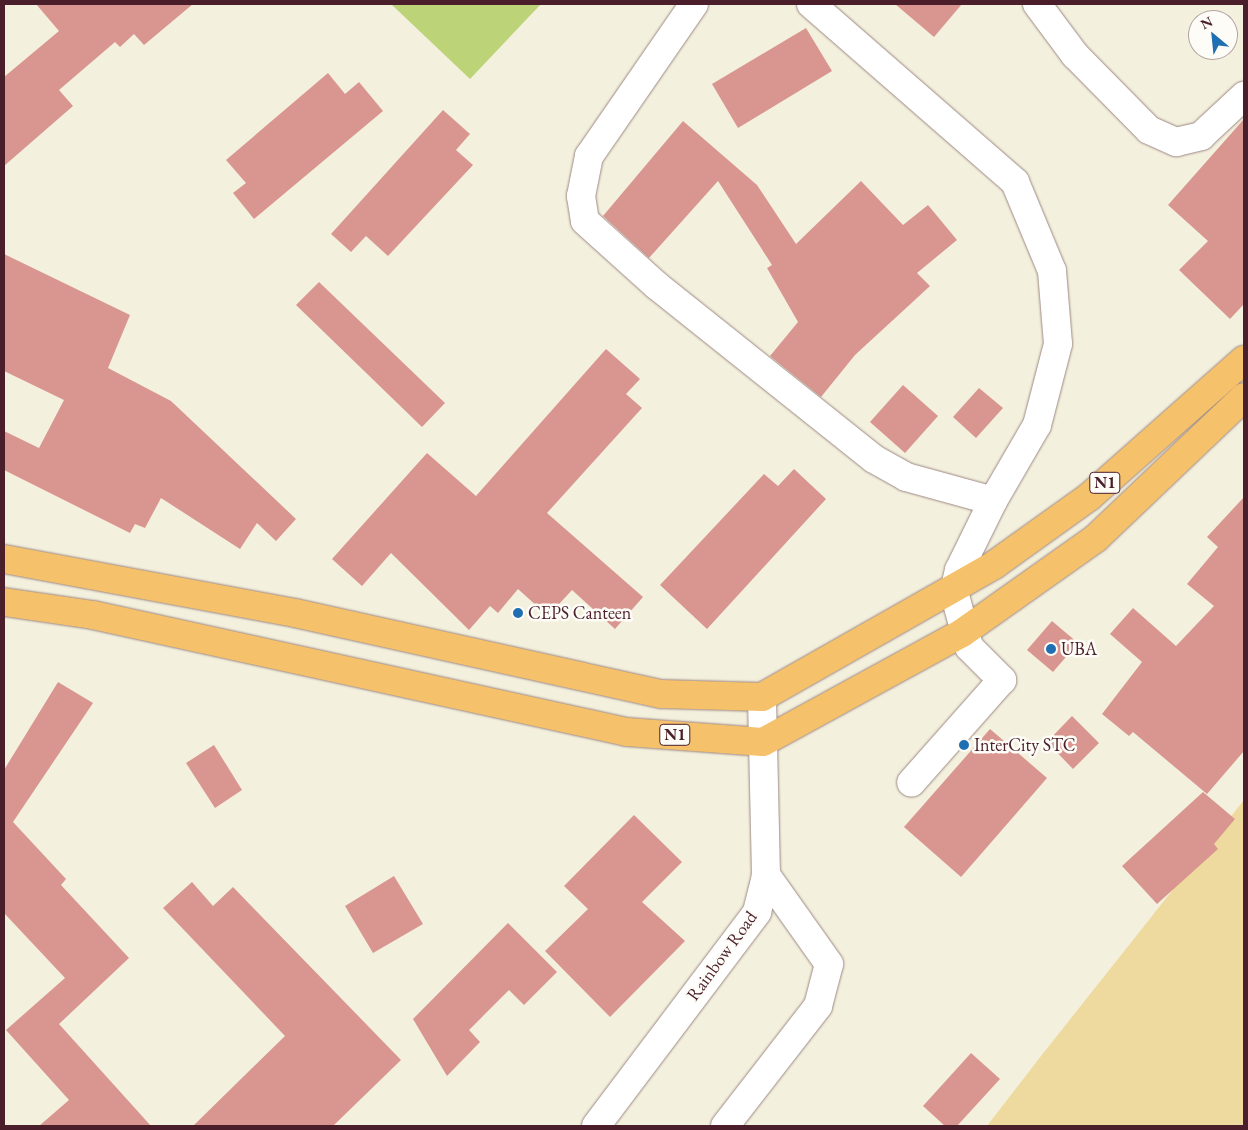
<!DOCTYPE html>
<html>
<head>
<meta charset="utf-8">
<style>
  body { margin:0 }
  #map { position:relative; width:1248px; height:1130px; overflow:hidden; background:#f3f0dd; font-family:"EB Garamond",serif }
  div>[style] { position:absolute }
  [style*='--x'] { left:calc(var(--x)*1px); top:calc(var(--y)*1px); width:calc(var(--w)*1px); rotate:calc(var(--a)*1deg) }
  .green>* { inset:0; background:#bcd377 }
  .sand>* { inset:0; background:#eeda9e }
  .building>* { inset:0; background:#d99690 }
  .roads { filter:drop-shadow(0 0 1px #9e8884) drop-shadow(0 0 1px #9e8884) }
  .minor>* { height:28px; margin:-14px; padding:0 14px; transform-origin:14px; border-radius:14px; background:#fff }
  .highway>* { height:28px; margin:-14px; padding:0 14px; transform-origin:14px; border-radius:14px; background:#f5c16b }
  .dots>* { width:14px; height:14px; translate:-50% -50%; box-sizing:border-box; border:2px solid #fdfcf7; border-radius:50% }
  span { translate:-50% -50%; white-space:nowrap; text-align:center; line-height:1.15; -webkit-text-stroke:5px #fdfcf7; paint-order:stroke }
  .shield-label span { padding:1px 4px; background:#fdfcf7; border:1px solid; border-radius:4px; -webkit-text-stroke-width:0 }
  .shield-label { font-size:16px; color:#4a1f2b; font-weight:700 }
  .poi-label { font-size:18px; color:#4a1f2b }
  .left { translate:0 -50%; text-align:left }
  .street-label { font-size:18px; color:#4a1f2b }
  .frame { position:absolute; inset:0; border:5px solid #4a1f2b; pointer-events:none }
  .north { position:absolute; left:1188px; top:10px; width:50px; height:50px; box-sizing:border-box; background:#fdfcf7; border:1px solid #b5a4a5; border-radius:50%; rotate:332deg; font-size:14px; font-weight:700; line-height:20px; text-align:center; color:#4a1f2b }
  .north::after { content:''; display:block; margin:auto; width:18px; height:22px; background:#1f6fb2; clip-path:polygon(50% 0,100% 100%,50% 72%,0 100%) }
</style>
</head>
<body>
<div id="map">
  <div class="green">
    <div style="clip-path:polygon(391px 4px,541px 4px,470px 79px)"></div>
  </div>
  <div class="sand">
    <div style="clip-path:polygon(1244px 800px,1244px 1126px,987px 1126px,1041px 1056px)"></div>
  </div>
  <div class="building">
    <div style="clip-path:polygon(36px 4px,193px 4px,144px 45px,134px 34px,120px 47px,115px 42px,59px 90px,73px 106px,4px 166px,4px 77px,59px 31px)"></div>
    <div style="clip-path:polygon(895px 4px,962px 4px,934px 37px)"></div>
    <div style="clip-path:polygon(806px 28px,832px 71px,738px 128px,712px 84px)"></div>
    <div style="clip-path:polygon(328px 73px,345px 94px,359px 82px,383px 111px,254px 219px,233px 193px,246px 183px,226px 160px)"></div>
    <div style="clip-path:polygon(443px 110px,470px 134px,456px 150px,473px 165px,388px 256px,366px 236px,351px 252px,331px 234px)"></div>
    <div style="clip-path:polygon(1244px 119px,1244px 304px,1230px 319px,1179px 270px,1208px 241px,1168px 205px)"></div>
    <div style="clip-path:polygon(683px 121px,757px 185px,796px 244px,861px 181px,903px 225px,928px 205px,957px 240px,917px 273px,930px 286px,855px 355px,821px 397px,770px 356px,798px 322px,767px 268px,772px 265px,718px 181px,649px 258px,603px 216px)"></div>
    <div style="clip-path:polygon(4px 254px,130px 315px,108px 368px,171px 401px,296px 519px,276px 541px,257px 523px,240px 549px,161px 498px,145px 528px,135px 524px,130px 533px,4px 470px,4px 431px,39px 448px,64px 400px,4px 371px)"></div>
    <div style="clip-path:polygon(319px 282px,445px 403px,422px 427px,296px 305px)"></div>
    <div style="clip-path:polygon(606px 349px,640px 379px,626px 394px,642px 408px,547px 513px,643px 597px,615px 629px,572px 590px,548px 616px,518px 589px,498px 613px,490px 606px,469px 630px,391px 553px,362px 586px,332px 559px,427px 453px,476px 496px)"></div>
    <div style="clip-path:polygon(903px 385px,938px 416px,905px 453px,870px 422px)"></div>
    <div style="clip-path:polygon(979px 388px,1003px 408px,976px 438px,953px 417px)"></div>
    <div style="clip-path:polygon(794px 469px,826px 499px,707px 629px,660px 585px,764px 474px,778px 486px)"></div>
    <div style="clip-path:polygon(1244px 497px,1244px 751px,1207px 794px,1133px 732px,1129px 736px,1102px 714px,1142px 662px,1110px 634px,1133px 608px,1176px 646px,1214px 606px,1187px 584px,1218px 547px,1207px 537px)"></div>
    <div style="clip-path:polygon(1052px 621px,1078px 643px,1053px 672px,1027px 650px)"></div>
    <div style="clip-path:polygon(58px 682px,93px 703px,13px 822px,66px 879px,61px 885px,129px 958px,59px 1024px,151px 1126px,39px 1126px,69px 1100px,6px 1030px,65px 978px,4px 913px,4px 770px)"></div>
    <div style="clip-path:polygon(1072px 716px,1099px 743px,1073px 769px,1047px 742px)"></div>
    <div style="clip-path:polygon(990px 729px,1047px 778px,961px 877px,904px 827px)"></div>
    <div style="clip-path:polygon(214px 745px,242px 790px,215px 808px,186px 763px)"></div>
    <div style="clip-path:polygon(1203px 792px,1235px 819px,1214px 844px,1218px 849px,1157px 904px,1122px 866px)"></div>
    <div style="clip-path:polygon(634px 815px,682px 862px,642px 902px,685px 941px,610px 1017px,545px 951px,588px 909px,564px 886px)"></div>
    <div style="clip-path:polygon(394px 876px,423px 924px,373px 953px,345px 906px)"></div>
    <div style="clip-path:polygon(192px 882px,213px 906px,233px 887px,401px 1060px,333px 1126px,193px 1126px,285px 1036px,163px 908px)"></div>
    <div style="clip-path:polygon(508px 923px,557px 972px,524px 1005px,509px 990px,469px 1030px,480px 1042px,447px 1076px,413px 1019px)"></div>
    <div style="clip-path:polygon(971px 1053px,1000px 1079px,957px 1126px,945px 1126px,923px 1106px)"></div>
  </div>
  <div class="roads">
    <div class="minor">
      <div style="--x:694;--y:4;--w:185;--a:124.6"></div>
      <div style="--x:589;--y:156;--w:41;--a:101.3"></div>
      <div style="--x:581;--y:196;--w:25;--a:81"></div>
      <div style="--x:585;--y:221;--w:96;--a:42"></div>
      <div style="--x:656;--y:285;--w:279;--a:38.6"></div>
      <div style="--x:874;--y:459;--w:37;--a:29"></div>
      <div style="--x:906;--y:477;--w:90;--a:15.4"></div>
      <div style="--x:811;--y:4;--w:271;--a:41.1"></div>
      <div style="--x:1015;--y:182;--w:96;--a:67.4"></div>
      <div style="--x:1052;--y:271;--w:73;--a:85.3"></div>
      <div style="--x:1058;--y:344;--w:84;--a:104.5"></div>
      <div style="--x:1037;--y:425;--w:88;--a:120.1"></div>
      <div style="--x:993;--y:501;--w:77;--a:116.2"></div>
      <div style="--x:959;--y:570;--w:23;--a:103"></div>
      <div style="--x:954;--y:592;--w:57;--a:74.7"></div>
      <div style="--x:969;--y:647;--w:47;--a:45"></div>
      <div style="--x:1002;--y:680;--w:137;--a:131.5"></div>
      <div style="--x:1037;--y:4;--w:64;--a:53.3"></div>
      <div style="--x:1075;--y:55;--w:105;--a:45.4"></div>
      <div style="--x:1149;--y:130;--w:30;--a:24"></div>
      <div style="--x:1176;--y:142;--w:26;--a:-13"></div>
      <div style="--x:1201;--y:136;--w:59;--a:-42.9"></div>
      <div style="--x:596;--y:1126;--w:268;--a:-53"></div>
      <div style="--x:757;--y:912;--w:38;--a:-76"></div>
      <div style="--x:766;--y:875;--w:178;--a:-91.3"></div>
      <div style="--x:725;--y:1126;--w:152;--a:-52.2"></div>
      <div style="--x:818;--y:1006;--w:43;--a:-75.3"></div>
      <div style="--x:829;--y:964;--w:109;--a:-125.3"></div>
    </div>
    <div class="highway">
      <div style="--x:4;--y:559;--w:296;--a:10.5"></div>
      <div style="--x:295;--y:613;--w:375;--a:12.5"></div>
      <div style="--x:661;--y:694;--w:101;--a:1.7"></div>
      <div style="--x:762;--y:697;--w:267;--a:-29.6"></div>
      <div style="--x:994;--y:565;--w:117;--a:-35.6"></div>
      <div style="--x:1089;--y:497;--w:207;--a:-41.5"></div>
      <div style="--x:4;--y:602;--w:90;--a:8.3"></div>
      <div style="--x:93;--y:615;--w:547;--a:12.36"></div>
      <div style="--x:627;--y:732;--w:136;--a:4.2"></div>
      <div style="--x:763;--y:742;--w:227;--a:-28.7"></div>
      <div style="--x:962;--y:633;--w:164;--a:-35.3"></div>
      <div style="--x:1096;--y:538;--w:204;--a:-43.6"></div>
    </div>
  </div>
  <div class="dots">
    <div style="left:518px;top:613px;background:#1f6fb2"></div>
    <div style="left:1051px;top:649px;background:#1f6fb2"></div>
    <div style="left:964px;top:745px;background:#1f6fb2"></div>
  </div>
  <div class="shield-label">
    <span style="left:1105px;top:483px">N1</span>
    <span style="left:675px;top:735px">N1</span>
  </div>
  <div class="poi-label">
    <span class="left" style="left:528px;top:613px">CEPS Canteen</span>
    <span class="left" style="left:1061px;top:649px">UBA</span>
    <span class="left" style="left:974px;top:745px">InterCity STC</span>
  </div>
  <div class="street-label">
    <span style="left:722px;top:956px;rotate:-54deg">Rainbow Road</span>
  </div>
  <div class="frame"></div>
  <div class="north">N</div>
</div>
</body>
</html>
